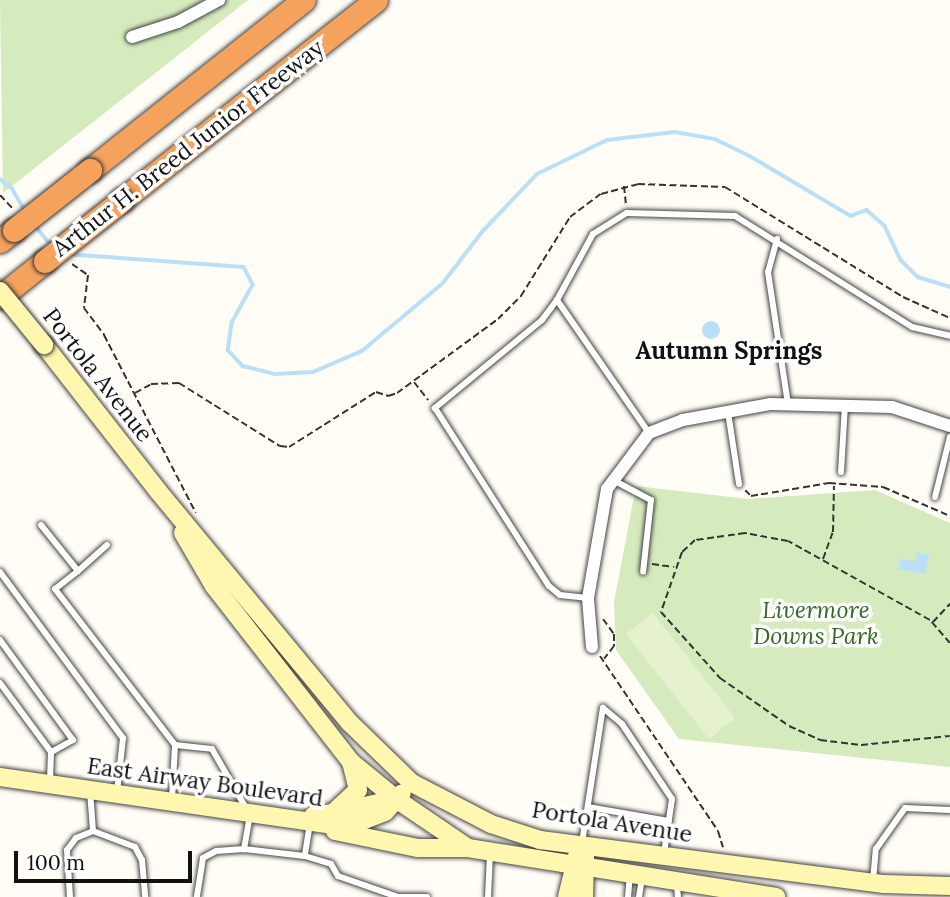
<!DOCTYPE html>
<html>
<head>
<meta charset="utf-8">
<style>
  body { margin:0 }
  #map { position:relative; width:950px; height:897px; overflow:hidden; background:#fffdf5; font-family:Lora,serif }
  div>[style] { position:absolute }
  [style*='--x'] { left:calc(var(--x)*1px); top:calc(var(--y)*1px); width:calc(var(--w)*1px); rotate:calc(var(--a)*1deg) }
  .green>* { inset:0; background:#d5ebbd }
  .pitch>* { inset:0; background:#e6f2cf }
  .water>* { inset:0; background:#b9e0f7 }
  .round { border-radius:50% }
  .stream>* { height:3.5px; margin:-1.75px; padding:0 1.75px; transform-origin:1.75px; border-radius:1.75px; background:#b9e0f7 }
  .path>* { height:2px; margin-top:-1px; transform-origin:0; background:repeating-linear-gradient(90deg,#333 0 7px,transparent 0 10.5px) }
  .roads { filter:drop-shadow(0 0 2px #444) drop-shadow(0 0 2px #444) }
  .service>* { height:6px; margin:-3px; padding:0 3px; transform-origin:3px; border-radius:3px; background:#fff }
  .minor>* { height:12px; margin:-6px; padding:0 6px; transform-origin:6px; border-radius:6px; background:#fff }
  .secondary>* { height:18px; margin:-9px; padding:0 9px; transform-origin:9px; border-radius:9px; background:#fff6b0 }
  .motorway>* { height:23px; margin:-11.5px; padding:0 11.5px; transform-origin:11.5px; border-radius:11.5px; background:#f5a25d }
  .bridges { filter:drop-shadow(0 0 2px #333) drop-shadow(0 0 2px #333) }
  .secondary-bridge>* { height:18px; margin:-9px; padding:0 9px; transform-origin:9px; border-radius:9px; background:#fff6b0 }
  .motorway-bridge>* { height:23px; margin:-11.5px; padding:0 11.5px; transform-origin:11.5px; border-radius:11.5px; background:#f5a25d }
  span { translate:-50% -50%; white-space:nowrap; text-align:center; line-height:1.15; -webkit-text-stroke:7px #fff; paint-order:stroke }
  .street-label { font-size:23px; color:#111 }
  .park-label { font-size:23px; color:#2f6b1f; font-style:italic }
  .neighbourhood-label { font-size:24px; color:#111; font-weight:700 }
  .scale { position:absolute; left:14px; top:851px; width:178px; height:32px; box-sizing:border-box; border:4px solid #111; border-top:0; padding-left:9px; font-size:21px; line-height:24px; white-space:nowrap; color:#111; -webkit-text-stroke:5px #fff; paint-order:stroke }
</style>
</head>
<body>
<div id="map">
  <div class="green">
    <div style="clip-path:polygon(0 0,248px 0,3px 193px)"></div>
    <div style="clip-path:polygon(636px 486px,748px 499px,875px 490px,950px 523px,950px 767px,679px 739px,616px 650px,614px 602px)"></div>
  </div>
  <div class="pitch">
    <div style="clip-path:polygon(653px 613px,735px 718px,709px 739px,626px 634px)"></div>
  </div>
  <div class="water">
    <div class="round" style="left:702px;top:321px;width:18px;height:18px"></div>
    <div style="clip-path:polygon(917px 552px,929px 555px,925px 574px,898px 569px,901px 558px,915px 562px)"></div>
  </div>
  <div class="stream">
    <div style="--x:0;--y:179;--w:15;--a:37"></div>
    <div style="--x:12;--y:188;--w:28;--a:60"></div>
    <div style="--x:34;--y:224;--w:27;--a:51"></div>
    <div style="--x:66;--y:254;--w:178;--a:4.2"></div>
    <div style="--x:244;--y:267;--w:20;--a:63"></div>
    <div style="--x:253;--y:285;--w:43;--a:118.9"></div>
    <div style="--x:232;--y:323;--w:27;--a:98"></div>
    <div style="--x:228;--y:350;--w:22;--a:47"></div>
    <div style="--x:243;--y:366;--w:32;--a:14"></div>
    <div style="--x:274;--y:374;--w:39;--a:-3"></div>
    <div style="--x:313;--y:372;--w:53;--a:-23.2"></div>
    <div style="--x:362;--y:351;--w:106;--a:-40"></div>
    <div style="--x:443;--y:283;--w:64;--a:-52.6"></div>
    <div style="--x:482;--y:232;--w:80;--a:-46.5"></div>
    <div style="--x:537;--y:174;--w:78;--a:-25.9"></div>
    <div style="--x:607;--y:140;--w:68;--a:-6.7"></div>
    <div style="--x:675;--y:132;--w:41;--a:9.9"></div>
    <div style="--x:715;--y:139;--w:39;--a:26"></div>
    <div style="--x:750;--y:156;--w:117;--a:30.7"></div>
    <div style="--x:851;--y:216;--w:17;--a:-21"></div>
    <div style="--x:867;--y:210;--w:24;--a:42"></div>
    <div style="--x:885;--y:226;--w:38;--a:65"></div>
    <div style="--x:901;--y:260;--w:24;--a:45"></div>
    <div style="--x:918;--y:277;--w:34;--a:17"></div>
  </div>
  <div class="path">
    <div style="--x:624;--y:186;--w:19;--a:84"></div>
    <div style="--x:0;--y:195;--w:18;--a:47"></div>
    <div style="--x:72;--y:264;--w:19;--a:35"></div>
    <div style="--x:88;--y:275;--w:33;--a:97"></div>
    <div style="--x:84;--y:308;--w:34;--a:53"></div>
    <div style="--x:104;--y:335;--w:200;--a:62.7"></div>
    <div style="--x:414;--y:382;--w:23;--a:52"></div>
    <div style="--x:135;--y:393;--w:18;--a:-29"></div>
    <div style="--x:151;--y:384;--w:28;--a:-2"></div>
    <div style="--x:179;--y:383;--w:119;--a:32"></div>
    <div style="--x:280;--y:446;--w:9;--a:6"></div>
    <div style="--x:289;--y:447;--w:103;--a:-32.3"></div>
    <div style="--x:376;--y:392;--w:13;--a:18"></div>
    <div style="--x:388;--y:396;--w:9;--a:-18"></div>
    <div style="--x:397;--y:393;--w:125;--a:-36.2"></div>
    <div style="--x:498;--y:319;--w:33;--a:-45"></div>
    <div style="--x:521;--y:296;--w:93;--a:-58.2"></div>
    <div style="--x:570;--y:217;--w:39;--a:-37"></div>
    <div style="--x:601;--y:194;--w:38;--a:-15"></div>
    <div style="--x:638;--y:184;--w:87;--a:2"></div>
    <div style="--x:725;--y:187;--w:209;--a:31.7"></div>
    <div style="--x:903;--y:297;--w:51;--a:24.1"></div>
    <div style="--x:745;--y:490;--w:8;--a:45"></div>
    <div style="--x:751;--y:496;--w:79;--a:-9.5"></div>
    <div style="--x:829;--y:483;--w:54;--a:4.2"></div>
    <div style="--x:883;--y:487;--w:73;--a:23.4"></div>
    <div style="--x:823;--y:559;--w:29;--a:-70"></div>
    <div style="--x:833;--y:532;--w:46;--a:-88.8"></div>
    <div style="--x:652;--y:564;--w:22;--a:8"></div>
    <div style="--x:603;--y:619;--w:19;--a:54"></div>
    <div style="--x:614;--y:634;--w:12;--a:90"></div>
    <div style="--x:614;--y:646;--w:16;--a:128"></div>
    <div style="--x:933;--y:622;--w:25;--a:-47"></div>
    <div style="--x:950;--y:643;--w:30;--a:-131"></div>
    <div style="--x:930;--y:620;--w:162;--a:-150.9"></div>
    <div style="--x:788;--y:541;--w:44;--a:-169.5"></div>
    <div style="--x:745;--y:533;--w:50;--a:172"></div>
    <div style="--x:695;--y:540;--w:18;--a:137"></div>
    <div style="--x:682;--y:552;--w:64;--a:109.3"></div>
    <div style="--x:661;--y:612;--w:89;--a:48.2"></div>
    <div style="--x:720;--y:678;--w:84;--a:34.8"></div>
    <div style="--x:789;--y:726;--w:34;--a:24"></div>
    <div style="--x:820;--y:740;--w:41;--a:7"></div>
    <div style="--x:861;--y:745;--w:89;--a:-5.8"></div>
    <div style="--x:600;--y:656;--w:211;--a:56"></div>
    <div style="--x:718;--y:831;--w:17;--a:73"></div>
  </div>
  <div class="roads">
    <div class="service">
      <div style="--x:777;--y:239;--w:34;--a:105"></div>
      <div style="--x:768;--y:272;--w:134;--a:81.4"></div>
      <div style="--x:557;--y:300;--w:25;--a:127"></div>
      <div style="--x:542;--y:320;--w:139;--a:140.6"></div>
      <div style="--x:435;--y:408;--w:211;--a:57.4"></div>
      <div style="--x:549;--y:586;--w:14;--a:39"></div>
      <div style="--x:560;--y:595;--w:28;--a:6"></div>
      <div style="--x:728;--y:412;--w:73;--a:81.3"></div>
      <div style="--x:649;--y:433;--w:162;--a:-124.7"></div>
      <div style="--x:557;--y:300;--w:75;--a:-61.4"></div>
      <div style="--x:593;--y:234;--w:40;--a:-32"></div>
      <div style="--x:627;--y:213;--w:108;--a:1.6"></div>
      <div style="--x:735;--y:216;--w:209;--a:32.1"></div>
      <div style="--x:912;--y:327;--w:39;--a:13"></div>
      <div style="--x:841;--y:472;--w:68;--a:-86.6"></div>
      <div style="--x:613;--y:480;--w:43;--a:27.8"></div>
      <div style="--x:651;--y:500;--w:72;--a:96.3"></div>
      <div style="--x:935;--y:497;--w:62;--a:-76"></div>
      <div style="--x:41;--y:525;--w:59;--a:51.2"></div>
      <div style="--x:78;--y:571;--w:29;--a:142"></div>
      <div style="--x:55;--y:589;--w:197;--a:52.4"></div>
      <div style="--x:78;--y:571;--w:39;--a:-42"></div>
      <div style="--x:0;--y:572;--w:207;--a:53.5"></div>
      <div style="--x:123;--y:738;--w:54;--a:96.3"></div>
      <div style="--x:0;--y:640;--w:124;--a:53.9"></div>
      <div style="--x:73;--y:740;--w:25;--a:151"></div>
      <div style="--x:0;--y:683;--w:86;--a:53.5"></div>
      <div style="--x:51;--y:752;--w:31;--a:92"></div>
      <div style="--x:90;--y:791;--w:40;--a:85.7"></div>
      <div style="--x:172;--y:799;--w:54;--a:-86.8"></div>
      <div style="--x:175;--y:745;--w:37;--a:6"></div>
      <div style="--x:212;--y:749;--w:76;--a:60.1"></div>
      <div style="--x:250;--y:815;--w:35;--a:100"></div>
      <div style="--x:244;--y:849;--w:28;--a:176"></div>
      <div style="--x:216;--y:851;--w:15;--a:152"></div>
      <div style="--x:203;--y:858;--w:39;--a:99"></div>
      <div style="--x:588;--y:807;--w:82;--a:9.8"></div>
      <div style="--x:310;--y:823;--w:33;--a:99"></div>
      <div style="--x:305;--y:856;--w:27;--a:17"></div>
      <div style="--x:331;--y:864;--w:14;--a:60"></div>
      <div style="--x:338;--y:876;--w:64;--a:19.3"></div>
      <div style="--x:582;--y:843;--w:137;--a:-81.2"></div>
      <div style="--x:603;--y:708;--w:25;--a:40"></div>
      <div style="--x:622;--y:724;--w:90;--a:56.3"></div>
      <div style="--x:672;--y:799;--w:55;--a:98.4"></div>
      <div style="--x:244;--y:849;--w:61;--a:6.5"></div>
      <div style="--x:873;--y:881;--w:32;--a:-85"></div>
      <div style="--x:876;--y:849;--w:50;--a:-54.7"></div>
      <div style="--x:905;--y:808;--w:45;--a:2.5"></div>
      <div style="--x:677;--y:884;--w:13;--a:86"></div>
      <div style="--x:70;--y:897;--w:47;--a:-93.7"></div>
      <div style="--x:67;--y:850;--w:15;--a:-53"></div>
      <div style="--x:76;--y:838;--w:18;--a:-22"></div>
      <div style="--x:93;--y:831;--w:45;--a:20.9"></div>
      <div style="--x:135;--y:847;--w:15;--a:62"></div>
      <div style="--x:142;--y:860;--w:37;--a:85"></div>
      <div style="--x:401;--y:897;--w:26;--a:0"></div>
      <div style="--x:488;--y:897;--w:43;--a:-87.3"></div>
      <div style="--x:628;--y:897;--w:21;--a:-85"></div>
      <div style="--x:639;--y:897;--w:19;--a:-81"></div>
    </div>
    <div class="minor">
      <div style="--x:132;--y:37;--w:48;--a:-18.1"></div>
      <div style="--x:178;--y:22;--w:47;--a:-28.2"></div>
      <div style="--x:592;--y:647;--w:49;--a:-94.7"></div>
      <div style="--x:588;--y:598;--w:111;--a:-80.1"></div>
      <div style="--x:607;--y:489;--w:70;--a:-53.1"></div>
      <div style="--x:649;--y:433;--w:36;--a:-21"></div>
      <div style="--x:683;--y:420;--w:88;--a:-10.4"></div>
      <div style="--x:770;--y:404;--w:122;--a:1.4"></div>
      <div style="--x:892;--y:407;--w:61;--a:18.1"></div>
    </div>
    <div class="secondary">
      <div style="--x:44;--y:345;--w:185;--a:52"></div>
      <div style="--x:158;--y:491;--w:301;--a:50.4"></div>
      <div style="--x:350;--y:723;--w:86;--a:44.1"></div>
      <div style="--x:412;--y:783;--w:89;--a:27.4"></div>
      <div style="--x:491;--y:824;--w:52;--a:18.1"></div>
      <div style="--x:540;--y:840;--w:347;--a:7.3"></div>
      <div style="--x:884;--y:884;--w:66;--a:1.7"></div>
      <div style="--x:183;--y:533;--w:61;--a:59.7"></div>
      <div style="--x:214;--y:586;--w:223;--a:52.1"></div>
      <div style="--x:351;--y:762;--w:58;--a:39.4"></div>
      <div style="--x:396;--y:799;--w:87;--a:34.2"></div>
      <div style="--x:468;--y:848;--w:312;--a:9"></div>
      <div style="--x:0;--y:777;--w:351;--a:8.2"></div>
      <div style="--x:347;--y:827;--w:41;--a:-21.5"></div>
      <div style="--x:385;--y:812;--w:25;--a:-48"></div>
      <div style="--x:338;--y:812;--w:59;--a:-12.6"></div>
      <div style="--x:313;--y:816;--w:20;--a:-9"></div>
      <div style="--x:333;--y:813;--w:34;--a:-43"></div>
      <div style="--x:358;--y:790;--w:29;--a:-104"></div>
      <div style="--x:335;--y:831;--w:85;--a:11.6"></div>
      <div style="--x:418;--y:848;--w:50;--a:0"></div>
      <div style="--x:567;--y:897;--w:42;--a:-76.3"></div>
      <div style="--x:584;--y:897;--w:41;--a:-88.6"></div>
    </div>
    <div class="motorway">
      <div style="--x:90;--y:170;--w:273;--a:-38.5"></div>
      <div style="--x:122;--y:200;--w:323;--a:-38.2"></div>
      <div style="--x:0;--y:241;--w:18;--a:-38"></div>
      <div style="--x:0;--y:297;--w:58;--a:-38.7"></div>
    </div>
  </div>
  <div class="bridges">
    <div class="secondary-bridge">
      <div style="--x:0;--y:291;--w:70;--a:50.8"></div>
    </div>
    <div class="motorway-bridge">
      <div style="--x:14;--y:230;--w:97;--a:-38.3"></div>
      <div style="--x:45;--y:261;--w:98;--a:-38.4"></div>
    </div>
  </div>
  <div class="street-label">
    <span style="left:188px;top:148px;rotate:-38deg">Arthur H. Breed Junior Freeway</span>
    <span style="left:98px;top:375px;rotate:52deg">Portola Avenue</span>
    <span style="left:205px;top:782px;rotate:8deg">East Airway Boulevard</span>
    <span style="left:612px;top:822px;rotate:9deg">Portola Avenue</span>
  </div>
  <div class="park-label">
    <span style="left:816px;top:623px">Livermore<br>Downs Park</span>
  </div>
  <div class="neighbourhood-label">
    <span style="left:729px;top:351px">Autumn Springs</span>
  </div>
  <div class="scale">100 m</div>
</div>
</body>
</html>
